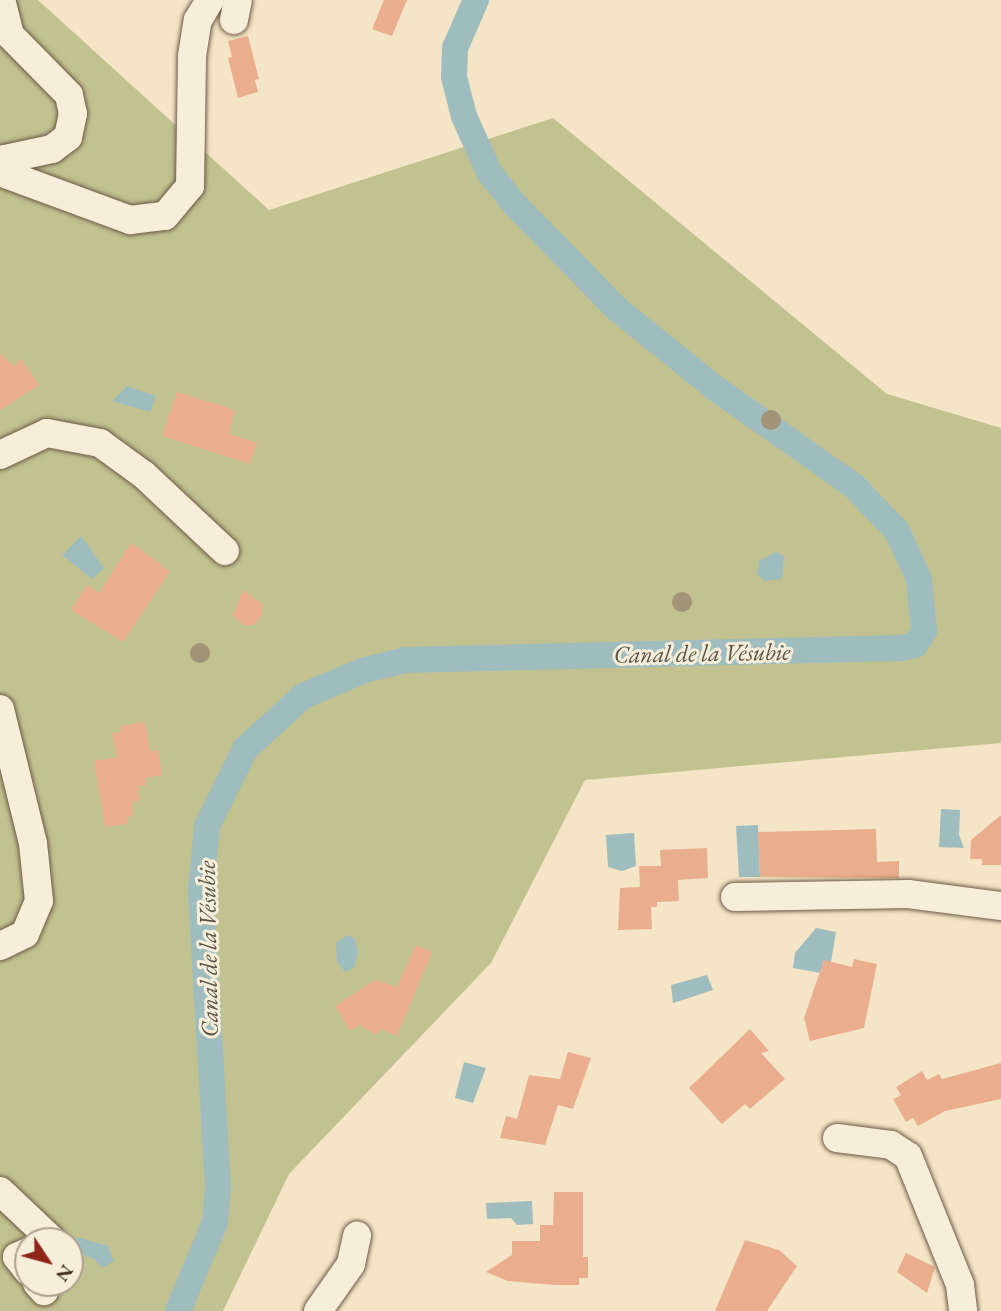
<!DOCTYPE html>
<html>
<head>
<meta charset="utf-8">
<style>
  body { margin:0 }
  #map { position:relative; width:1001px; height:1311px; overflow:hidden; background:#f3e5c6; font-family:"EB Garamond",serif }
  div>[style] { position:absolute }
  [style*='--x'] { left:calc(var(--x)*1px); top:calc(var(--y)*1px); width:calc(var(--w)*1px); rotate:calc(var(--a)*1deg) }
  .green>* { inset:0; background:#c2c290 }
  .water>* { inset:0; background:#9fbdbe }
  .canal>* { height:26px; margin:-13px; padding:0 13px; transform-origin:13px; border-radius:13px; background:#9fbdbe }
  .building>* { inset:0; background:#eaae8f }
  .roads { filter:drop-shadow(0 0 2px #6d5a47) drop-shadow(0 0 2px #6d5a47) }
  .minor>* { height:28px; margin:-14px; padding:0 14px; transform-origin:14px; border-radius:14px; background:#f7eeda }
  .trees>* { width:20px; height:20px; margin:-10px; border-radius:50%; background:#a29479 }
  span { translate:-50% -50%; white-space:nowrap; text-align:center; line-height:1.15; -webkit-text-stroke:6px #f7eeda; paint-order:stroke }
  .water-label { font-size:24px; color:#585045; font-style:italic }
  .north { position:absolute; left:14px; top:1227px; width:70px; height:70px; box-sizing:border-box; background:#f7eeda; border:2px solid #aea08e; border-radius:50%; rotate:126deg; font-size:19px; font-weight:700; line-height:28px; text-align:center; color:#402c1d }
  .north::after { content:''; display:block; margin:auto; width:24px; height:32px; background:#8f2418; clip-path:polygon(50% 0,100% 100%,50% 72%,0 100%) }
</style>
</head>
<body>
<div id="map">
  <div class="green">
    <div style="clip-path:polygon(evenodd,0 0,38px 0,269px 210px,553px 118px,887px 394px,1001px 428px,1001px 743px,585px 780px,491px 963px,289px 1174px,223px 1311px,0 1311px,0 0,28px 1241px,70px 1241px,70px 1283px,28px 1283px,28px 1241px)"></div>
  </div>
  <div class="water">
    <div style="clip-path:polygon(127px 386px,156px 396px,150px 412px,112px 401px)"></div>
    <div style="clip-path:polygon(81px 536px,104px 568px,92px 579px,62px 555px)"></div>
    <div style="clip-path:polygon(776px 552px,784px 556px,782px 579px,765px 581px,757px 574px,759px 561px)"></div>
    <div style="clip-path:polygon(941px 809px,960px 810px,959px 835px,964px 848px,939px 847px)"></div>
    <div style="clip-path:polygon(758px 825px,760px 877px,739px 877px,736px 826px)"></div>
    <div style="clip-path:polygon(634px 833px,636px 866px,622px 871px,608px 867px,606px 835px)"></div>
    <div style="clip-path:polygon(816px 928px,836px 932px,831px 962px,823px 961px,821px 973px,793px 968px,795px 953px)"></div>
    <div style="clip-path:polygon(347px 935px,355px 939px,358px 952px,354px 968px,345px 972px,337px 962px,336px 943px)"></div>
    <div style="clip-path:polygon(707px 975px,713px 990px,673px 1003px,671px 985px)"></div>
    <div style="clip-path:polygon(464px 1062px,486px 1068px,473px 1103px,455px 1098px)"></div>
    <div style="clip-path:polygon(532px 1201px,533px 1224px,517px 1225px,511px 1218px,487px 1219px,486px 1203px)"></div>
    <div style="clip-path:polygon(77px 1237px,108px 1246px,114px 1261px,102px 1268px,93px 1258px,72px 1253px)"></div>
  </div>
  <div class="canal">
    <div style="--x:178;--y:1311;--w:96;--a:-67.4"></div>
    <div style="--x:215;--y:1222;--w:34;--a:-85"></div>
    <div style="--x:218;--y:1188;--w:298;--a:-93.3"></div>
    <div style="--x:201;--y:890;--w:64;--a:-84.6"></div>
    <div style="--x:207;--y:826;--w:86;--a:-63.7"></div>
    <div style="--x:245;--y:749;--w:79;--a:-42.4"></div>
    <div style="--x:303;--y:696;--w:67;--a:-22.8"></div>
    <div style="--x:365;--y:670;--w:41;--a:-14"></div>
    <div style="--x:405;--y:660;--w:496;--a:-1.4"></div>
    <div style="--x:901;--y:648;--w:14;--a:-12"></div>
    <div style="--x:915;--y:645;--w:17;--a:-57"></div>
    <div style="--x:924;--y:631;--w:52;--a:-95.5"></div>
    <div style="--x:919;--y:579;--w:53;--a:-114.6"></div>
    <div style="--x:897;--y:531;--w:62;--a:-133.7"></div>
    <div style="--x:854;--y:486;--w:170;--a:-144.8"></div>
    <div style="--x:715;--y:388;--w:127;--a:-141.1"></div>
    <div style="--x:616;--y:308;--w:143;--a:-134.4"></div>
    <div style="--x:516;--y:206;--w:43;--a:-128.5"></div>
    <div style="--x:489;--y:172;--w:61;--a:-114.1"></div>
    <div style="--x:464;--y:116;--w:40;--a:-104.4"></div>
    <div style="--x:454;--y:77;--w:29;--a:-88"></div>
    <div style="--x:455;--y:48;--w:52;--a:-66.4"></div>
  </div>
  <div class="building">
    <div style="clip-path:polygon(384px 0,407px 0,392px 36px,372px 29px)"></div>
    <div style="clip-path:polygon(248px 36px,259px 79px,255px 80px,258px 92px,238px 98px,228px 58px,232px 57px,228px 41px)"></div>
    <div style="clip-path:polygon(0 353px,13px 366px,21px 359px,39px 385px,0 410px)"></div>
    <div style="clip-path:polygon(177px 392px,235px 410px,229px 434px,257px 443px,250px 464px,162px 436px)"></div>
    <div style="clip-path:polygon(131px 543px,170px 571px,123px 642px,71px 610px,87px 585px,99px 593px)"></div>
    <div style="clip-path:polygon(243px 590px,262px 604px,262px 615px,254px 625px,243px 625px,233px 615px)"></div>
    <div style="clip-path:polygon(145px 722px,150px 751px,158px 750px,162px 775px,145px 778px,146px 785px,138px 786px,140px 800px,132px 802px,133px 816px,127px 817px,127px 824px,105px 827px,94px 761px,117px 757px,112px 733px,121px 732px,120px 726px)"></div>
    <div style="clip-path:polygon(1001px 815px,1001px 865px,982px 865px,982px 859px,970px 859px,971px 840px)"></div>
    <div style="clip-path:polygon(876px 829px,877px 862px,899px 861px,899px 878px,760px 877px,758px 832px)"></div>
    <div style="clip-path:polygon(707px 848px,708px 878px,678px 880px,679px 901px,657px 902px,657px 907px,651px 907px,652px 929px,618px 930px,620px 888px,640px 887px,639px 866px,661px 866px,660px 850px)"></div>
    <div style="clip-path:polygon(416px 945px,432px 952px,397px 1036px,381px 1029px,376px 1035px,360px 1025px,350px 1031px,335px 1006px,375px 980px,397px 987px)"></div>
    <div style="clip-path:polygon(854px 959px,877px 964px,864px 1028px,810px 1041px,804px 1018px,824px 960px,852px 967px)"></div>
    <div style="clip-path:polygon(750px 1029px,769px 1051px,761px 1053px,785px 1079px,750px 1109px,745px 1104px,722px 1124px,689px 1088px)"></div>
    <div style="clip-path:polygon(568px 1052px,591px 1058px,573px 1109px,558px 1105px,545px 1145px,500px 1138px,506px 1116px,517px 1119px,529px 1075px,560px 1079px)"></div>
    <div style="clip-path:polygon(1001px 1063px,1001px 1099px,945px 1111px,918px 1126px,913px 1118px,906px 1122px,893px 1099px,901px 1095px,896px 1087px,922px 1071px,927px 1080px,939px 1074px,942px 1079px)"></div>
    <div style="clip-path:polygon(554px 1192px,583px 1192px,583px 1257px,588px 1257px,588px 1278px,579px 1278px,579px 1285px,555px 1285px,508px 1281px,486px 1272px,512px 1255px,512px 1241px,540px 1241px,540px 1225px,553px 1225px)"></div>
    <div style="clip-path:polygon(745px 1240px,779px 1250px,797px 1266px,767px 1311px,715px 1311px)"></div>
    <div style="clip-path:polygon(906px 1253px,935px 1267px,927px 1293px,897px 1272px)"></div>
  </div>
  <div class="roads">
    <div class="minor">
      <div style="--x:234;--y:20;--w:20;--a:-79"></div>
      <div style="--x:0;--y:164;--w:7;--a:-45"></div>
      <div style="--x:5;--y:159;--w:48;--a:-12"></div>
      <div style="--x:52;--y:149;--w:20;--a:-37"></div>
      <div style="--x:68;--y:137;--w:24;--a:-78"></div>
      <div style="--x:73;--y:114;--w:19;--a:-102"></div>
      <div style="--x:69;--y:95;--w:84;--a:-134.5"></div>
      <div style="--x:10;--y:35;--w:36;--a:-104"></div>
      <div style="--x:0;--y:172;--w:139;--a:20.3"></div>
      <div style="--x:130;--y:220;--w:35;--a:-7"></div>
      <div style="--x:165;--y:216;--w:39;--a:-50"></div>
      <div style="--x:190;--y:186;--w:130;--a:-89.1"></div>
      <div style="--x:192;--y:56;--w:36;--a:-81"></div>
      <div style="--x:198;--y:20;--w:23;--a:-59"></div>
      <div style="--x:0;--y:455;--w:52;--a:-25.1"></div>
      <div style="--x:47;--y:433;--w:54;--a:10.7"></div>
      <div style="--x:100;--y:443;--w:54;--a:36"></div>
      <div style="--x:144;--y:475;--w:111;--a:43.2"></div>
      <div style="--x:0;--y:709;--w:138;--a:76.2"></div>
      <div style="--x:33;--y:843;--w:58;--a:84.1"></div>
      <div style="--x:39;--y:901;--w:36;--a:113"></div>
      <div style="--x:25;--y:934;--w:28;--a:154"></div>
      <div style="--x:735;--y:897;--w:173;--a:-1"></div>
      <div style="--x:908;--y:894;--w:94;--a:7.4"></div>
      <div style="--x:837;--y:1138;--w:54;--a:7.4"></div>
      <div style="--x:891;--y:1145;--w:20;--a:33"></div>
      <div style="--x:908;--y:1156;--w:139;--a:68"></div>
      <div style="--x:960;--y:1285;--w:26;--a:83"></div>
      <div style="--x:0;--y:1191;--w:73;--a:43.3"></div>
      <div style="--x:28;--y:1252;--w:12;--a:156"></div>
      <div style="--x:17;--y:1257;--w:18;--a:52"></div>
      <div style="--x:37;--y:1283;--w:11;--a:49"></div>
      <div style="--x:318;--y:1311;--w:57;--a:-54.9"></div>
      <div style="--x:351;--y:1264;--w:29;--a:-78"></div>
    </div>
  </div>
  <div class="trees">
    <div style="left:771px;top:420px"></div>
    <div style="left:682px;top:602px"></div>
    <div style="left:200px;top:653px"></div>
  </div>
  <div class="water-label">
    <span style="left:702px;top:653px;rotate:-1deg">Canal de la Vésubie</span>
    <span style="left:208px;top:949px;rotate:-91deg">Canal de la Vésubie</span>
  </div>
  <div class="north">N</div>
</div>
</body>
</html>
